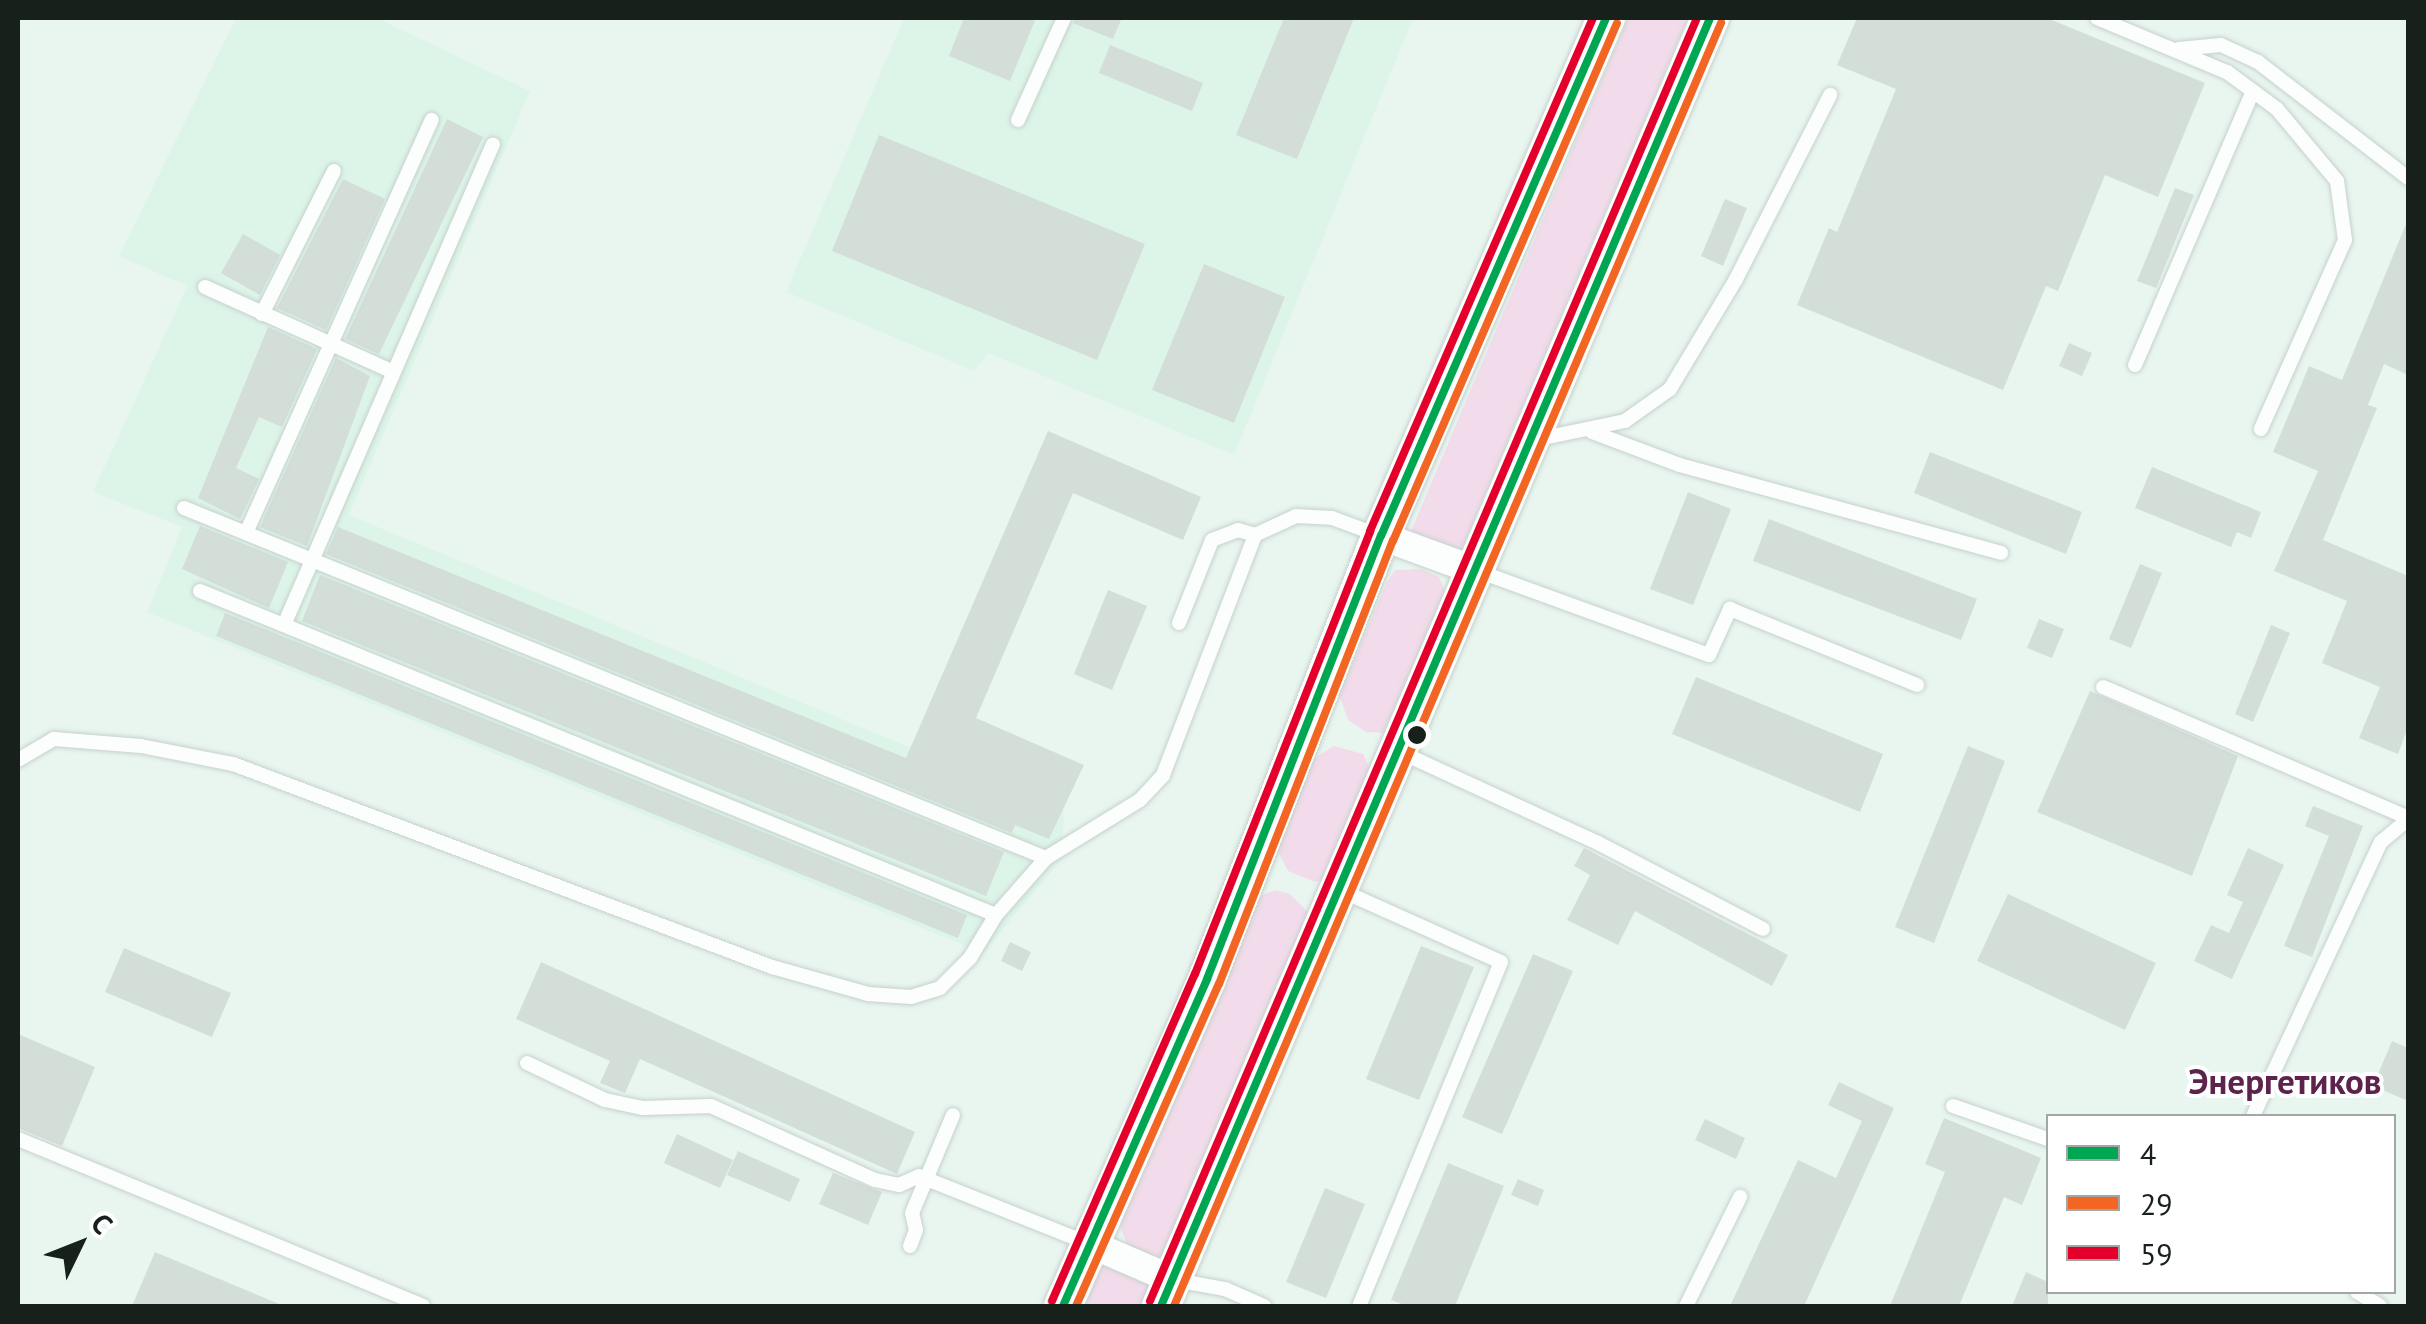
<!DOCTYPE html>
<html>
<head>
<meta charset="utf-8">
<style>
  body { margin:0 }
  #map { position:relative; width:2426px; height:1324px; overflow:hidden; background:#e9f6f0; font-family:"PT Sans",sans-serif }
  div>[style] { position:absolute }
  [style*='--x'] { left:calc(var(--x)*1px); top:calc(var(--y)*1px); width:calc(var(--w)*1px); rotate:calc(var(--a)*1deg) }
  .built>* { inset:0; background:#ddf5e9 }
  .green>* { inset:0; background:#f2dceb }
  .building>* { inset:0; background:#d3ded9 }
  .roads { filter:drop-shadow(0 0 2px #c7d1cc) drop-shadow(0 0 2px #c7d1cc) }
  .service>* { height:14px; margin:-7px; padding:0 7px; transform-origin:7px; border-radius:7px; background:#fcfefd }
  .minor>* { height:28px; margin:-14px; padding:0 14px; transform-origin:14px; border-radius:14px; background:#fcfefd }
  .secondary>* { height:38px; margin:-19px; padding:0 19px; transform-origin:19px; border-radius:19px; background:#fcfefd }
  .bus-1>* { height:8px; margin:-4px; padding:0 4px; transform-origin:4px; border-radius:4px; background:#00a651 }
  .bus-2>* { height:8px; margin:-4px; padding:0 4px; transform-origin:4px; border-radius:4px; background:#f26522 }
  .bus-3>* { height:8px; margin:-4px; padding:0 4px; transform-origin:4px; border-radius:4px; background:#e4002b }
  .dots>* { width:28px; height:28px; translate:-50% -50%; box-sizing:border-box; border:5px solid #fff; border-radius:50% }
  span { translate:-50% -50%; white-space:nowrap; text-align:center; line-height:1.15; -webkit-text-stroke:8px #fff; paint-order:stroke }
  .neighbourhood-label { font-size:35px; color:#5d234d; font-weight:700 }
  .frame { position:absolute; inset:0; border:20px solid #17201b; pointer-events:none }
  .legend { position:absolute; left:2046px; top:1114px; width:350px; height:180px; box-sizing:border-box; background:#fff; border:2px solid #a2a6a4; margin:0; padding:12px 18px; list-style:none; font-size:30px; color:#17201b }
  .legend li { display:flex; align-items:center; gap:20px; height:50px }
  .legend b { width:50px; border:2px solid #a2a6a4 }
  .north { position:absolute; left:30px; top:1194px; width:100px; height:100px; -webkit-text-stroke:8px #fff; paint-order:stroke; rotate:47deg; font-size:28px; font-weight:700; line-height:40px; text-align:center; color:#17201b }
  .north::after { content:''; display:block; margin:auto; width:35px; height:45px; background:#17201b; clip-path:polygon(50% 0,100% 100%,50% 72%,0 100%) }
</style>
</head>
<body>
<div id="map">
  <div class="built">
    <div style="clip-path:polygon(236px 18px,377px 18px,530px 91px,349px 515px,1064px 811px,1062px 859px,983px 953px,147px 612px,182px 527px,93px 492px,187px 286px,119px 256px)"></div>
    <div style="clip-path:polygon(904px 18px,1413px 18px,1234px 455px,988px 353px,974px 371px,786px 292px)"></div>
  </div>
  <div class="green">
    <div style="clip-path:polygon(1628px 18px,1688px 18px,1463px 546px,1458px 552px,1409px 536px)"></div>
    <div style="clip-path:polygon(1421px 569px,1439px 577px,1446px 594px,1385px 733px,1366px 732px,1348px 720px,1339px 695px,1387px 582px,1395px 570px)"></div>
    <div style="clip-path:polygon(1334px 746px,1363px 754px,1371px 771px,1324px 880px,1315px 882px,1288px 871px,1275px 846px,1311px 760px)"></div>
    <div style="clip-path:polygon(1275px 890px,1290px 894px,1309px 913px,1164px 1258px,1154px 1258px,1128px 1248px,1118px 1220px,1255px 898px)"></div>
    <div style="clip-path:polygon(1118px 1264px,1151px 1287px,1146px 1306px,1080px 1306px,1103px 1266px)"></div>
  </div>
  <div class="building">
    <div style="clip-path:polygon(964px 18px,1036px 18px,1010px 81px,949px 56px)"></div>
    <div style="clip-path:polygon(1075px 18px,1074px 18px,1122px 18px,1113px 39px,1073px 23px)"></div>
    <div style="clip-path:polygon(1284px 18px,1354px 18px,1297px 159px,1236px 135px)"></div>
    <div style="clip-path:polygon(1857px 18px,2047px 18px,2205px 83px,2158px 197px,2105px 175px,2058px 291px,2046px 286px,2003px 390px,1797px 305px,1829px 228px,1837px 232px,1896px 89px,1837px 65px)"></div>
    <div style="clip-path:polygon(1110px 45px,1203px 83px,1192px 111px,1099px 73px)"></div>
    <div style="clip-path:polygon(447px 119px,483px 137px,379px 354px,345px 339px)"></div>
    <div style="clip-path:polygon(879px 135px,1145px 244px,1097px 360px,832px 251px)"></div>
    <div style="clip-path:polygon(343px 179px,385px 199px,326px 330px,277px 308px)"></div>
    <div style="clip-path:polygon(2175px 188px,2194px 195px,2156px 288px,2137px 281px)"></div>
    <div style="clip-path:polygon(1725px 199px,1747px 208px,1723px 266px,1701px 256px)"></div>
    <div style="clip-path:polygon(2408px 219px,2408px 375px,2384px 364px,2368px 405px,2377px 408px,2323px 540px,2408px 576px,2408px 727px,2398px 754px,2359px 738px,2380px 687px,2322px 663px,2347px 601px,2274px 571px,2318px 471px,2273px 452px,2309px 366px,2342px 380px)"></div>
    <div style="clip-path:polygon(243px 234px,280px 255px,260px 295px,221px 273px)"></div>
    <div style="clip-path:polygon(1204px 264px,1285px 297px,1234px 423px,1152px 390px)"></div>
    <div style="clip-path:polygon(268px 327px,317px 349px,282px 427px,259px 417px,236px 468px,259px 479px,240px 519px,198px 498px)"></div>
    <div style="clip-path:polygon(2069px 343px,2092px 353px,2082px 376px,2059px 366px)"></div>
    <div style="clip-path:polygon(336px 358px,370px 376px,307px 546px,260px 527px)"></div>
    <div style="clip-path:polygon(1048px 431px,1201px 497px,1183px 540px,1073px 493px,976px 718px,1084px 765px,1049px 839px,1015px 825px,1012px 833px,326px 554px,338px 527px,906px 758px)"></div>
    <div style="clip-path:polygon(1930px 452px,2082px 512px,2066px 554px,1914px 493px)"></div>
    <div style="clip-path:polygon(2152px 467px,2261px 512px,2251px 538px,2237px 532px,2231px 547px,2135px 508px)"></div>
    <div style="clip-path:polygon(1688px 492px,1731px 509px,1693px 605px,1650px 589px)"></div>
    <div style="clip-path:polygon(1769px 519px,1977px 599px,1961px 640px,1753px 561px)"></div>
    <div style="clip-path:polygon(200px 526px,288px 562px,269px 608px,182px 569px)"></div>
    <div style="clip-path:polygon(2140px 564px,2162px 573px,2131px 648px,2109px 639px)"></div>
    <div style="clip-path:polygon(320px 575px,1004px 852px,986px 896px,302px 621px)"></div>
    <div style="clip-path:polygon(1108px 590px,1147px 606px,1112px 690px,1074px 674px)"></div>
    <div style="clip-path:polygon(225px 613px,967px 915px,958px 938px,216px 636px)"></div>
    <div style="clip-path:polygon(2039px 619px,2064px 629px,2052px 658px,2027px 648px)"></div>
    <div style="clip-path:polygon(2271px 625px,2290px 633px,2253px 722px,2235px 714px)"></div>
    <div style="clip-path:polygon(1696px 677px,1883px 754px,1860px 812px,1672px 734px)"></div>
    <div style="clip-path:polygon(2090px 691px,2238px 756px,2192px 876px,2037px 812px)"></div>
    <div style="clip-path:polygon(1968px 746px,2005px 761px,1934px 943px,1895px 927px)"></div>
    <div style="clip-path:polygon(2313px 806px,2363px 826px,2312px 957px,2284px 946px,2329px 836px,2305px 826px)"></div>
    <div style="clip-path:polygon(1584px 848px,1788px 955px,1772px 986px,1635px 911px,1618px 945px,1567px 920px,1590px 875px,1574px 866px)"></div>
    <div style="clip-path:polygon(2248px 848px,2284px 865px,2232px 979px,2194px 961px,2211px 925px,2229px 933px,2243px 902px,2227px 895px)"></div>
    <div style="clip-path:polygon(2008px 894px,2156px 963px,2125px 1030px,1977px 961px)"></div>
    <div style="clip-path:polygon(1010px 942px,1031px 952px,1022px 971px,1001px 961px)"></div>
    <div style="clip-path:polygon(1421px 946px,1474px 967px,1419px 1100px,1366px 1079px)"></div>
    <div style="clip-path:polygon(124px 948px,231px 993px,212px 1037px,105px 992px)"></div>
    <div style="clip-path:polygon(1533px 954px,1573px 971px,1502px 1134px,1462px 1117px)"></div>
    <div style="clip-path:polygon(541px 962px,915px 1132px,897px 1174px,640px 1059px,625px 1093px,600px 1083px,610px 1061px,516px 1019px)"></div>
    <div style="clip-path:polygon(18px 1034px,95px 1067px,62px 1146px,18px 1128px)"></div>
    <div style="clip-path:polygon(2392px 1041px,2408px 1048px,2408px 1101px,2373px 1086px)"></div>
    <div style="clip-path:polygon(1839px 1082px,1894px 1108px,1804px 1306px,1730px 1306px,1798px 1160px,1836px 1178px,1862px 1121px,1828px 1105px)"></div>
    <div style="clip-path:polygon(1944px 1118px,2041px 1158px,2022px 1205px,2004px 1197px,1959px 1306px,1890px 1306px,1945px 1172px,1925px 1164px)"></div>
    <div style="clip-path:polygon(1705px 1119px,1745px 1138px,1736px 1159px,1695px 1140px)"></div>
    <div style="clip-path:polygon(677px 1134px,733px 1160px,720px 1188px,664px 1163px)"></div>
    <div style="clip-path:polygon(738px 1151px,800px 1179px,790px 1202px,727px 1175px)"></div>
    <div style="clip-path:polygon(1448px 1163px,1504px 1186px,1455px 1306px,1407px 1306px,1391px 1300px)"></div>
    <div style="clip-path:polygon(833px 1173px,882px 1192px,868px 1225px,819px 1204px)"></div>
    <div style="clip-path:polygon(1518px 1179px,1544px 1190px,1538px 1206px,1511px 1195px)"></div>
    <div style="clip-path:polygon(1325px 1188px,1365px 1204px,1326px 1298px,1286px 1282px)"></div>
    <div style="clip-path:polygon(155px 1252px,284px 1306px,132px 1306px)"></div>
    <div style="clip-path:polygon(2026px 1272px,2048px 1282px,2048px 1306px,2012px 1306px)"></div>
  </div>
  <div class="roads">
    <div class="service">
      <div style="--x:2097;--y:18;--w:141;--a:22.6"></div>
      <div style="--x:2227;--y:72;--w:62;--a:36.5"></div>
      <div style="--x:2277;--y:109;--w:94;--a:50.2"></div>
      <div style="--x:2337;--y:181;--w:60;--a:82.3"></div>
      <div style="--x:2345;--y:240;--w:207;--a:114"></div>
      <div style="--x:2179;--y:49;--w:42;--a:-5.4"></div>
      <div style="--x:2221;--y:45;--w:41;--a:24.7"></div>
      <div style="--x:2258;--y:62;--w:190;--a:37.7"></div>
      <div style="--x:1018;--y:120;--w:112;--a:-65.7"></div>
      <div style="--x:205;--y:287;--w:204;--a:24.3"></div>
      <div style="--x:262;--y:314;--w:160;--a:-63.3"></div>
      <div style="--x:2135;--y:365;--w:298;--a:-66.7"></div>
      <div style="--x:1592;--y:432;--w:94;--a:20.6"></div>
      <div style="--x:1680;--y:465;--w:333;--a:15.3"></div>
      <div style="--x:1534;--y:440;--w:93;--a:-11.8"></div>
      <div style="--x:1625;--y:421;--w:55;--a:-35.4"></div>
      <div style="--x:1670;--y:389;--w:128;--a:-59"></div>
      <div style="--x:1736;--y:279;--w:207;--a:-62.9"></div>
      <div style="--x:184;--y:508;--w:930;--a:22.1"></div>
      <div style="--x:246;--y:533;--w:453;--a:-65.8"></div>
      <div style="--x:1475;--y:570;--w:249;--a:20"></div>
      <div style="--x:1709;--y:655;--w:51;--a:-65.5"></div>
      <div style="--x:1730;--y:609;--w:202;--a:22.1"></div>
      <div style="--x:200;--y:591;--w:859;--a:22.15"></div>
      <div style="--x:1179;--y:623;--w:89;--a:-68.3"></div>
      <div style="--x:1212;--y:540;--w:28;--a:-21"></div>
      <div style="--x:1238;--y:530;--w:18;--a:16"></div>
      <div style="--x:284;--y:625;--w:524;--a:-66.51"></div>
      <div style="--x:2103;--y:687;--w:332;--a:23.2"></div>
      <div style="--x:1398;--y:751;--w:220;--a:24.7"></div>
      <div style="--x:1598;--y:843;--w:186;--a:27.5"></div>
      <div style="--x:18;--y:760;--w:42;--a:-30.3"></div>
      <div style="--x:54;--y:739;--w:87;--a:4.6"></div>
      <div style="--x:141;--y:746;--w:94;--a:11.1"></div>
      <div style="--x:233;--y:764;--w:576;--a:20.64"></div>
      <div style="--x:772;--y:967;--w:100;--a:15.7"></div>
      <div style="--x:868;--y:994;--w:43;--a:4"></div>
      <div style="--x:911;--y:997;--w:30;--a:-17"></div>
      <div style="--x:940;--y:988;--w:42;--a:-45"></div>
      <div style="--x:970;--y:958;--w:50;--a:-58.8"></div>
      <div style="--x:996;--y:915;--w:76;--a:-48.7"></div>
      <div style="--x:1046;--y:858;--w:110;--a:-31.7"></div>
      <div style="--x:1140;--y:800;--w:34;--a:-47"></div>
      <div style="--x:1163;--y:775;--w:257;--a:-69"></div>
      <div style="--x:1255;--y:535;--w:45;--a:-24.9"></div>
      <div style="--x:1296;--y:516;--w:36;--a:3"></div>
      <div style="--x:1332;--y:518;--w:52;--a:20.2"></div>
      <div style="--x:1340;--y:890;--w:176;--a:24.1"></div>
      <div style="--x:1501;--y:962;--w:372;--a:112.4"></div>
      <div style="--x:527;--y:1063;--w:86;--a:25.4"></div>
      <div style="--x:605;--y:1100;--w:39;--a:12"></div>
      <div style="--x:643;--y:1108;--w:68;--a:-1.7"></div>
      <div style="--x:711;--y:1106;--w:180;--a:24.3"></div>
      <div style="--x:875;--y:1180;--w:25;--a:12"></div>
      <div style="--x:899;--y:1185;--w:22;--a:-24"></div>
      <div style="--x:919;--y:1176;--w:184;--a:21.7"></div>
      <div style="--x:1953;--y:1106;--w:101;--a:19.2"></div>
      <div style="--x:2253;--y:1116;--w:302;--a:-65"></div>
      <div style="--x:2381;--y:842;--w:35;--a:-40"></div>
      <div style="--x:18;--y:1139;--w:438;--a:22.4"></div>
      <div style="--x:910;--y:1246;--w:17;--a:-69"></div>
      <div style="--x:916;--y:1230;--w:17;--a:-103"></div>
      <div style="--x:912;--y:1213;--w:106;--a:-67.3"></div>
      <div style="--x:1175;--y:1280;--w:51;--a:10.2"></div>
      <div style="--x:1225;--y:1289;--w:43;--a:23.6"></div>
      <div style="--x:2357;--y:1292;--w:27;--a:31"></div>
      <div style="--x:1686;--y:1306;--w:122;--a:-63.6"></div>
    </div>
    <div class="minor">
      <div style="--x:1381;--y:536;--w:99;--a:20.1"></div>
      <div style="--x:1095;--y:1246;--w:86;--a:23.3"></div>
    </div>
    <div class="secondary">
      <div style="--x:1063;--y:1306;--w:357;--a:-66.2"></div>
      <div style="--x:1207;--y:979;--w:476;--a:-68.6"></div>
      <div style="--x:1381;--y:536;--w:565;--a:-66.52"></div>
      <div style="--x:1161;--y:1306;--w:1400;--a:-66.91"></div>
    </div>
  </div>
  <div class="bus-1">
    <div style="--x:1063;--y:1306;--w:357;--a:-66.2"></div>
    <div style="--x:1207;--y:979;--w:476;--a:-68.6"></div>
    <div style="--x:1381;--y:536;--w:565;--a:-66.52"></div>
    <div style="--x:1161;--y:1306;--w:1400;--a:-66.91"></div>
  </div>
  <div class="bus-2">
    <div style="--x:1076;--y:1306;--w:352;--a:-66.1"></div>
    <div style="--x:1219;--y:984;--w:476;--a:-68.6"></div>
    <div style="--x:1393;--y:541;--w:564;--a:-66.61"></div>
    <div style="--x:1174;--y:1306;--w:1395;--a:-66.91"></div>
  </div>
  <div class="bus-3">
    <div style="--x:1052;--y:1301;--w:357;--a:-66.4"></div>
    <div style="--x:1195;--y:974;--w:476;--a:-68.4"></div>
    <div style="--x:1370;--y:531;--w:559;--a:-66.51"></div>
    <div style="--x:1150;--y:1301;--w:1395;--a:-66.91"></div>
  </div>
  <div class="dots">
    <div style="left:1417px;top:735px;background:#17201b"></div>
  </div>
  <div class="neighbourhood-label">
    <span style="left:2285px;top:1081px">Энергетиков</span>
  </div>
  <div class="frame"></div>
  <ul class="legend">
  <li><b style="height:12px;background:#00a651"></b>4</li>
  <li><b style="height:12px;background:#f26522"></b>29</li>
  <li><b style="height:12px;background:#e4002b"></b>59</li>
  </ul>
  <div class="north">С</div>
</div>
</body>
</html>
